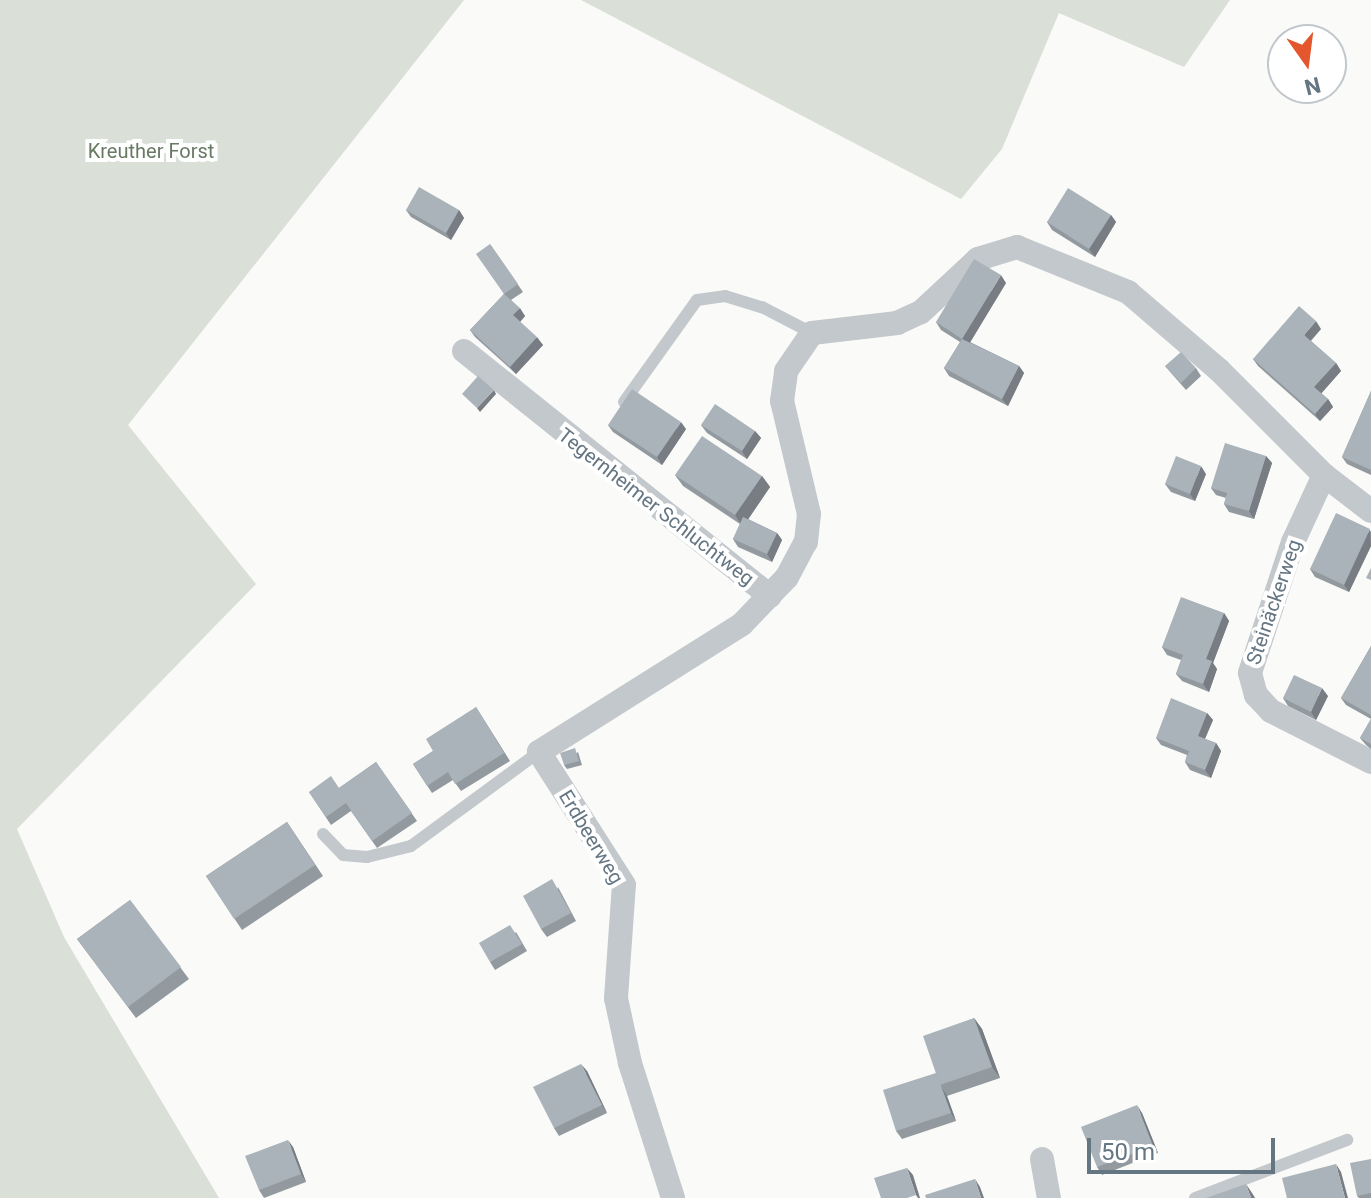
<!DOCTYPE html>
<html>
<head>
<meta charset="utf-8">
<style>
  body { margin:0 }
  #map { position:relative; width:1371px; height:1198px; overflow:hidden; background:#fafaf8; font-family:Roboto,sans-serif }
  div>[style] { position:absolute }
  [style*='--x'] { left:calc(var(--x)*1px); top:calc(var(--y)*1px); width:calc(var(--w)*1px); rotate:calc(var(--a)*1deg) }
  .green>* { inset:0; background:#dadfd7 }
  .lane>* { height:12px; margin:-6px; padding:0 6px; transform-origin:6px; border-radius:6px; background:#c3c8cc }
  .street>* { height:24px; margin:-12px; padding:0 12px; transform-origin:12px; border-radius:12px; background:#c3c8cc }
  .wall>* { inset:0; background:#929a9f }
  .shaded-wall>* { inset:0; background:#777d82 }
  .building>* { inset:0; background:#aab3b9 }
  span { translate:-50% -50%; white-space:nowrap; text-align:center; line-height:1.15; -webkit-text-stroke:8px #fff; paint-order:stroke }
  .park-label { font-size:20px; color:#687a64 }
  .street-label { font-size:20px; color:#657683 }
  .north { position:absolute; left:1267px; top:24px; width:80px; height:80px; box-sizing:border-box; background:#fff; border:2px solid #c1c8cd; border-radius:50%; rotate:166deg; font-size:22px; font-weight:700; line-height:32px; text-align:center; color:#657683 }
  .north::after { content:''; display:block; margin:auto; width:28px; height:36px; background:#e4572e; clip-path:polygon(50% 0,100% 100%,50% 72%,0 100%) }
  .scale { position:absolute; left:1087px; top:1138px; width:188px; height:36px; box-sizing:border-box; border:4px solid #657683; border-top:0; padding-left:10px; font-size:24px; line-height:28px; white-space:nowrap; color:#657683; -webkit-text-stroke:6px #fff; paint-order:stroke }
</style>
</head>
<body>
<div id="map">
  <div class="green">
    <div style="clip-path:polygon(0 0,464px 0,128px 425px,256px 584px,17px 829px,64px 937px,219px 1198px,0 1198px)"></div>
    <div style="clip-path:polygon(581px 0,1230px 0,1184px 67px,1059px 13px,1002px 149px,961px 199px)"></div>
  </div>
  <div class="lane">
    <div style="--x:624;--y:402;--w:125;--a:-54.4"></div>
    <div style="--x:697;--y:300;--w:28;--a:-8"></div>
    <div style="--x:725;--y:296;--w:39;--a:17"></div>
    <div style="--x:762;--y:307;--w:56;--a:27.5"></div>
    <div style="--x:323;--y:834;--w:29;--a:46"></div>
    <div style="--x:343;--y:855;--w:24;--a:5"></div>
    <div style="--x:367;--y:857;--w:45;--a:-14"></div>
    <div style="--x:411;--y:846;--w:159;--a:-36.3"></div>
    <div style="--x:1195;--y:1198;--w:163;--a:-20.9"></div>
  </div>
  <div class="street">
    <div style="--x:464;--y:351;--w:392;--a:38.7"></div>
    <div style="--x:1324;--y:475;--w:74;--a:114.8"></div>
    <div style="--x:1293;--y:542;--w:138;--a:108.2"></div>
    <div style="--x:1250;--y:673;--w:23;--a:75"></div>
    <div style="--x:1256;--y:695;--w:22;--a:47"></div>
    <div style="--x:1271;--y:711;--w:112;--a:27"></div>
    <div style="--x:1042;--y:1159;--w:40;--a:80"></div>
    <div style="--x:673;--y:1198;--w:142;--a:-107.7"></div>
    <div style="--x:630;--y:1063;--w:66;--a:-102.2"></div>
    <div style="--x:616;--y:998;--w:113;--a:-86"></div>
    <div style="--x:624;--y:885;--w:158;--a:-122.6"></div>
    <div style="--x:539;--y:752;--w:240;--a:-32.2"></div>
    <div style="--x:742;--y:624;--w:65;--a:-46.2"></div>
    <div style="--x:787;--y:577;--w:40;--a:-62"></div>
    <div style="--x:806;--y:542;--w:28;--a:-84"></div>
    <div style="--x:809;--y:514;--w:116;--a:-103.4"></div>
    <div style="--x:782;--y:401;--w:30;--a:-82"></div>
    <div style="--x:786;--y:371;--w:46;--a:-55.6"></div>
    <div style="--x:812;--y:333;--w:86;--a:-6.7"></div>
    <div style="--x:897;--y:323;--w:26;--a:-25"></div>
    <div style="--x:921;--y:312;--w:78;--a:-42.9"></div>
    <div style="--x:978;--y:259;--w:41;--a:-17.1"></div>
    <div style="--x:1017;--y:247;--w:120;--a:22.1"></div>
    <div style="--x:1128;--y:292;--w:120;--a:40.6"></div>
    <div style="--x:1219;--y:370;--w:148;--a:45"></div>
    <div style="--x:1324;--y:475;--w:59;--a:37.5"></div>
  </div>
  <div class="wall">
    <div style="clip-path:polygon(406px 210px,459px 210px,464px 218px,451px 240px,411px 217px)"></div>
    <div style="clip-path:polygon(1111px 215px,1116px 222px,1095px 257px,1052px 230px,1047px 222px)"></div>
    <div style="clip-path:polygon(490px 244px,523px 292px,511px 300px,525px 316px,520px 322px,543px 345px,516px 374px,475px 337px,470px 330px,504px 294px)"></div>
    <div style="clip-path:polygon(1006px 283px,970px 342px,1019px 366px,1024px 373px,1008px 406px,949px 376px,944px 368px,960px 342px,941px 330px,936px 322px)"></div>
    <div style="clip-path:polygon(1321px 329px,1311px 341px,1336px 363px,1341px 371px,1321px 393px,1328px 399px,1333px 407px,1320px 421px,1258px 366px,1253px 359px)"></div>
    <div style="clip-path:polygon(1165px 366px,1196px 368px,1201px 376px,1186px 390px)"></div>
    <div style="clip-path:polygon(1371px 391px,1371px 475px,1347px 464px,1342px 457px)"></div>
    <div style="clip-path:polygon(608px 425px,686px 429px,662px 465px,613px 432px)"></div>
    <div style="clip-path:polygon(701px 425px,755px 431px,761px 438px,747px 459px,707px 433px)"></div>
    <div style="clip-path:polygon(1266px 456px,1272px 463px,1254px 519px,1229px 512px,1224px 504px,1226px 498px,1216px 495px,1211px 488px)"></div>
    <div style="clip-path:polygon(1206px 474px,1195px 501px,1171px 492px,1165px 484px)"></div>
    <div style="clip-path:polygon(675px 475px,762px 476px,770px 487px,748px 519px,777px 533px,782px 540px,772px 562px,738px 547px,733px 539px,740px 524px,683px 486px)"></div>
    <div style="clip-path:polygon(1371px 531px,1371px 546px,1349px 592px,1315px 577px,1310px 569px)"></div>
    <div style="clip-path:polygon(1224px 613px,1229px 621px,1213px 663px,1217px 669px,1209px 692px,1182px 681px,1176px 674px,1181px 660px,1167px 655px,1162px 647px)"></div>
    <div style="clip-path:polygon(1371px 646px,1371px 749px,1366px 745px,1360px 738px,1371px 719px,1346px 705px,1341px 698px)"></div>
    <div style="clip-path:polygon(1328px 696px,1316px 720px,1288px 706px,1283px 698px)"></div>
    <div style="clip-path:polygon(476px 707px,510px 761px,461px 791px,453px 780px,432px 793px,413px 764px,433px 751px)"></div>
    <div style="clip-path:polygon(1207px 713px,1213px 720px,1205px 739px,1216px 743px,1221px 751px,1211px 778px,1190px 770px,1185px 762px,1187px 755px,1161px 745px,1156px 738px)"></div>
    <div style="clip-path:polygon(578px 752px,582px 765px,567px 769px,564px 765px)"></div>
    <div style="clip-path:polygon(376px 762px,417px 821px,377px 848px,351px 811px,331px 825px,309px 792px,339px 788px)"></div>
    <div style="clip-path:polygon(287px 822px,323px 876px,242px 930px,206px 876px)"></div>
    <div style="clip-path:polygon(558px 887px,576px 921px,547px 937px,541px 929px)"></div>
    <div style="clip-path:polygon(130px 900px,189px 979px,136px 1018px,77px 939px)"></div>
    <div style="clip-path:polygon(516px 932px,527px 951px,495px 970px,490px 962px)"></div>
    <div style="clip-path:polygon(974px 1018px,982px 1029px,1000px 1078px,947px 1096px,956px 1121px,902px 1139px,896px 1131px)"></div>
    <div style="clip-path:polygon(587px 1071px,607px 1113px,559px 1136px,554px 1128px)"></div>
    <div style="clip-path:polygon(1142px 1113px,1158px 1153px,1102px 1175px,1097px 1167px)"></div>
    <div style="clip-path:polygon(293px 1147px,306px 1182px,264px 1198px,259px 1190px)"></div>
    <div style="clip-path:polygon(1371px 1159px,1371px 1198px,1359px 1198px,1357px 1196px)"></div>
  </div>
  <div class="shaded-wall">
    <div style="clip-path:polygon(459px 210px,464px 218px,451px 240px,446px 233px)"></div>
    <div style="clip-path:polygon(1111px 215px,1116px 222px,1095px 257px,1089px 249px)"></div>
    <div style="clip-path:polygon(1001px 275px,1006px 283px,968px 346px,962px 339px)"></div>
    <div style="clip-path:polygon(520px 308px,525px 316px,519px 323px,513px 315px)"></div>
    <div style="clip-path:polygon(1316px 321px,1321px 329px,1309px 342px,1304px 335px)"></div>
    <div style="clip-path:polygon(537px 337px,543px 345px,516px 374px,510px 367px)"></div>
    <div style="clip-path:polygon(1336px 363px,1341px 371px,1320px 395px,1314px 387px)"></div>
    <div style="clip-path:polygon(1019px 366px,1024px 373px,1008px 406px,1002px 399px)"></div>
    <div style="clip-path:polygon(494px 390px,496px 394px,480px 412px,477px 408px)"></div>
    <div style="clip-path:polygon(1328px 399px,1333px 407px,1320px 421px,1315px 414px)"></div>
    <div style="clip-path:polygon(681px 422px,686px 429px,662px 465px,657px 457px)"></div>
    <div style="clip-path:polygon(755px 431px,761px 438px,747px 459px,742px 451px)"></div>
    <div style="clip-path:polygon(1266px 456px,1272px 463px,1254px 519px,1249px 511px)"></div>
    <div style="clip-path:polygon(1201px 466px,1206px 474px,1195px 501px,1190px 494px)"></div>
    <div style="clip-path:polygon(762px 476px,770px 487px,743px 527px,735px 515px)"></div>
    <div style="clip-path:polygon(1370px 529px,1371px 546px,1349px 592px,1344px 585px)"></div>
    <div style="clip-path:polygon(777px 533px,782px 540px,772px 562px,767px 554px)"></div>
    <div style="clip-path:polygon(1224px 613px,1229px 621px,1213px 663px,1217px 669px,1209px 692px,1203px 684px,1206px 659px)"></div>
    <div style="clip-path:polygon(1322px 688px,1328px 696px,1316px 720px,1311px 712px)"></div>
    <div style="clip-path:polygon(1207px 713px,1213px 720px,1203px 743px,1198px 736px)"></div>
    <div style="clip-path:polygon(1216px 743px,1221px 751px,1211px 778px,1205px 770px)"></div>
    <div style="clip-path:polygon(974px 1018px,982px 1029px,1000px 1078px,992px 1067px)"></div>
    <div style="clip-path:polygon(581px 1064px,587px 1071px,607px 1113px,602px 1105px)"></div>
    <div style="clip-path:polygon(942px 1088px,947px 1096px,956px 1121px,951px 1113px)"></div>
    <div style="clip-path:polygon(1137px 1105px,1142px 1113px,1158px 1153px,1153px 1146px)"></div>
    <div style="clip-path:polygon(288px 1140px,293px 1147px,306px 1182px,301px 1174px)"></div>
    <div style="clip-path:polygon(1336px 1164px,1341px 1172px,1348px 1198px,1345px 1198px)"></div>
    <div style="clip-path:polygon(907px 1168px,913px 1175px,920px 1198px,918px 1198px,916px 1195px)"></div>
    <div style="clip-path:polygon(975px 1179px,980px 1187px,984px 1198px,981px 1198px)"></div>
    <div style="clip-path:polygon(1246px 1184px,1254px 1196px,1255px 1198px,1251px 1198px)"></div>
  </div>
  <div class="building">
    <div style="clip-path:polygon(419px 187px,459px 210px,446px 233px,406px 210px)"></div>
    <div style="clip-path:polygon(1068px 188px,1111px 215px,1089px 249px,1047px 222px)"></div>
    <div style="clip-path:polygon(490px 244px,518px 284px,504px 294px,520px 308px,513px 315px,537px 337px,510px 367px,470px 330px,504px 294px,476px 254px)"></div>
    <div style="clip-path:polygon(974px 259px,1001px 275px,962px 339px,936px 322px)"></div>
    <div style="clip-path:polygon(1299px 306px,1316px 321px,1304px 335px,1336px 363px,1314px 387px,1328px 399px,1315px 414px,1253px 359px)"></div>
    <div style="clip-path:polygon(962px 339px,1019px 366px,1002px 399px,944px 368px)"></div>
    <div style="clip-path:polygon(1181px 352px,1196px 368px,1181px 383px,1165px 366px)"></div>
    <div style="clip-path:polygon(478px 376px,494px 390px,477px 408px,462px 394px)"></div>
    <div style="clip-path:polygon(632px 389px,681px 422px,657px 457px,608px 425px)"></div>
    <div style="clip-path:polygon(1371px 391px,1371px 470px,1342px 457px)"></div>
    <div style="clip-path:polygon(715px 404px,755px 431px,742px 451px,701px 425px)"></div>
    <div style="clip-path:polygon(702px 436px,762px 476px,735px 515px,675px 475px)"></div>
    <div style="clip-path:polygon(1225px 443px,1266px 456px,1249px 511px,1224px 504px,1227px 493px,1211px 488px)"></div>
    <div style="clip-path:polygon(1176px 456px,1201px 466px,1190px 494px,1165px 484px)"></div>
    <div style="clip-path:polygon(1336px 513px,1370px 529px,1344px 585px,1310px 569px)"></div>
    <div style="clip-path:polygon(743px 517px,777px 533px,767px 554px,733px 539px)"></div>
    <div style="clip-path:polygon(1371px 568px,1371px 580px,1366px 578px)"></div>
    <div style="clip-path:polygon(1181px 597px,1224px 613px,1206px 659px,1212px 661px,1203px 684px,1176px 674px,1183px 655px,1162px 647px)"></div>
    <div style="clip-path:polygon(1371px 646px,1371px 715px,1341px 698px)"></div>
    <div style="clip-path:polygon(1294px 675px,1322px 688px,1311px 712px,1283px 698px)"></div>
    <div style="clip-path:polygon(1171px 698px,1207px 713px,1198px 736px,1216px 743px,1205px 770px,1185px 762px,1189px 751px,1156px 738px)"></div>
    <div style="clip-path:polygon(476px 707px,504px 753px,455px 784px,448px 772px,427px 786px,413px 764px,433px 751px,426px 739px)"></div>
    <div style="clip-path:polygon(1371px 719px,1371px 744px,1360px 738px)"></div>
    <div style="clip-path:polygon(575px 748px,579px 761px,564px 765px,560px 753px)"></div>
    <div style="clip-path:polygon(376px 762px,412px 813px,372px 841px,346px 803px,326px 817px,309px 792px,331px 776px,339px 788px)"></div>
    <div style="clip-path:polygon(287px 822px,315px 865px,234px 919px,206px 876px)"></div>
    <div style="clip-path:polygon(552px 879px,571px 913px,541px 929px,523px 896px)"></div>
    <div style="clip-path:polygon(130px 900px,181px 967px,128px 1007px,77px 939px)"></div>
    <div style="clip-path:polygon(510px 925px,522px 944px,490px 962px,479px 943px)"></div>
    <div style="clip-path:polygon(974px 1018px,992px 1067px,940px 1085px,923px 1036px)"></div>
    <div style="clip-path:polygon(581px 1064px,602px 1105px,554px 1128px,533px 1087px)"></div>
    <div style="clip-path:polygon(936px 1073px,951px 1113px,896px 1131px,883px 1090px)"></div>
    <div style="clip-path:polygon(1137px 1105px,1153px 1146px,1097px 1167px,1081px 1127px)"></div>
    <div style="clip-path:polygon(288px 1140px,301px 1174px,259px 1190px,245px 1156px)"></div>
    <div style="clip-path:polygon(1371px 1159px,1371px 1193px,1357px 1196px,1350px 1163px)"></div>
    <div style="clip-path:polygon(1336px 1164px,1345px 1198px,1287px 1198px,1282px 1178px)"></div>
    <div style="clip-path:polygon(907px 1168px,916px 1195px,907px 1198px,881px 1198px,874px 1178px)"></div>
    <div style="clip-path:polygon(975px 1179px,981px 1198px,926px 1198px,925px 1195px)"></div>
    <div style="clip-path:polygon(1246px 1184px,1251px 1198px,1206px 1198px)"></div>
  </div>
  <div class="park-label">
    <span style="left:151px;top:151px">Kreuther Forst</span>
  </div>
  <div class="street-label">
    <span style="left:656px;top:507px;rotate:38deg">Tegernheimer Schluchtweg</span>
    <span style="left:1274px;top:602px;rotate:-71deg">Steinäckerweg</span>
    <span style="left:591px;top:837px;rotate:59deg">Erdbeerweg</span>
  </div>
  <div class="north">N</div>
  <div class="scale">50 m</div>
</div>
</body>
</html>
